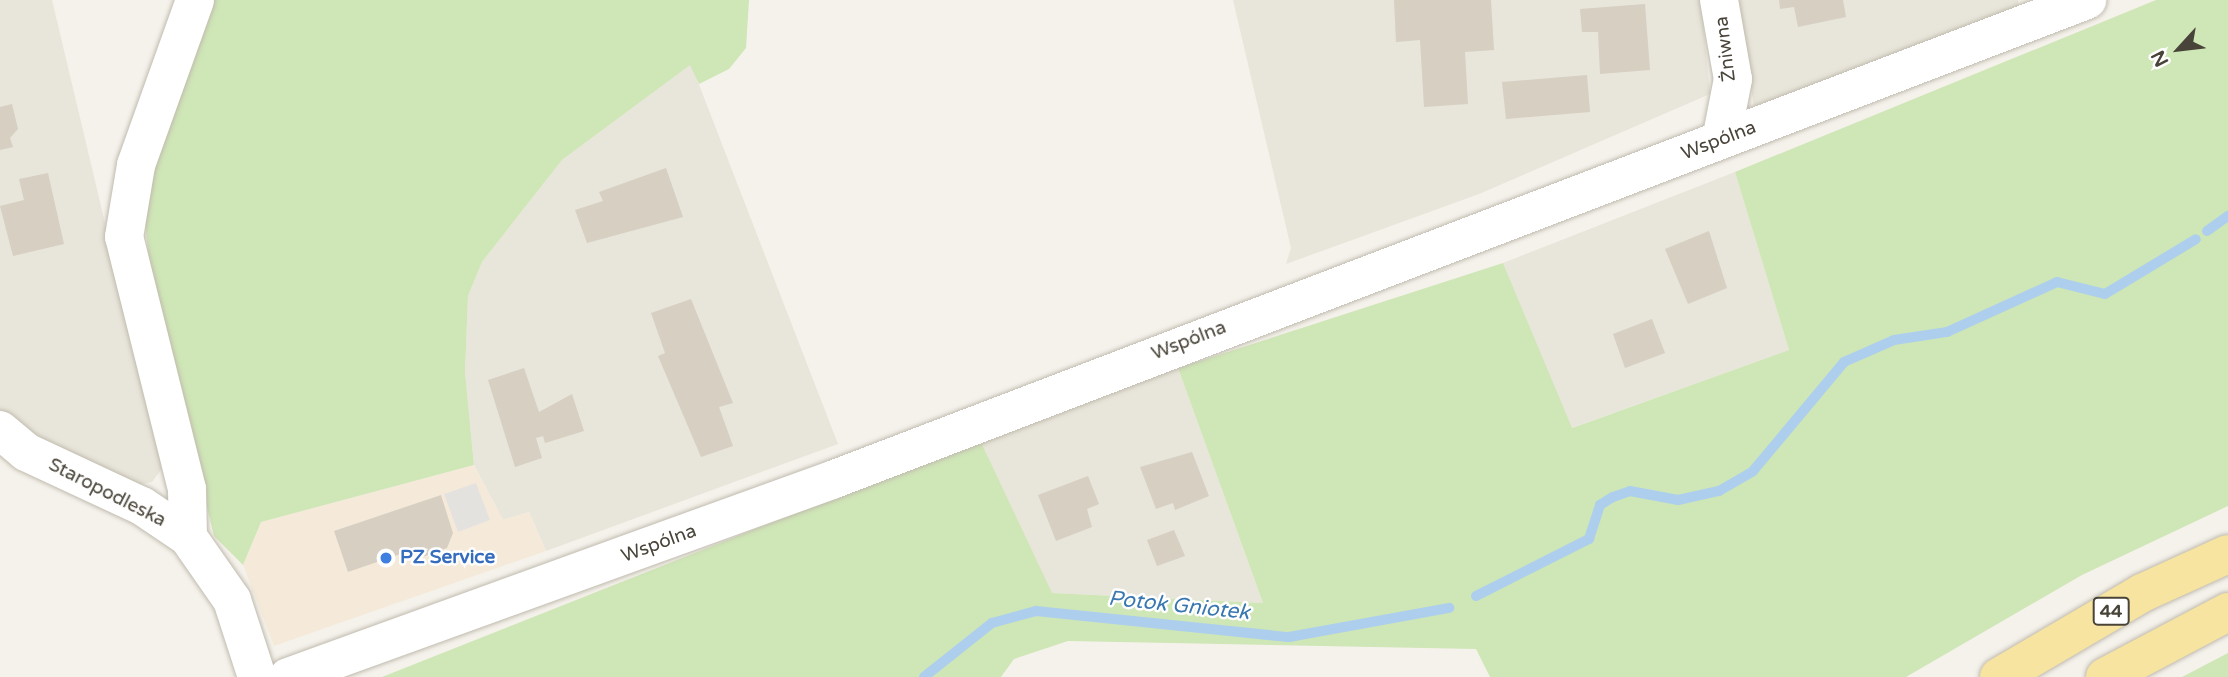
<!DOCTYPE html>
<html>
<head>
<meta charset="utf-8">
<style>
  body { margin:0 }
  #map { position:relative; width:2228px; height:677px; overflow:hidden; background:#f5f2ec; font-family:"Varela Round",sans-serif }
  div>[style] { position:absolute }
  [style*='--x'] { left:calc(var(--x)*1px); top:calc(var(--y)*1px); width:calc(var(--w)*1px); rotate:calc(var(--a)*1deg) }
  .residential>* { inset:0; background:#e8e5da }
  .commercial>* { inset:0; background:#f5ead9 }
  .green>* { inset:0; background:#cfe6b7 }
  .parking>* { inset:0; background:#e4e2df }
  .stream>* { height:10px; margin:-5px; padding:0 5px; transform-origin:5px; border-radius:5px; background:#adcfed }
  .building>* { inset:0; background:#d6cfc2 }
  .roads { filter:drop-shadow(0 0 2px #c0bbae) drop-shadow(0 0 2px #c0bbae) }
  .minor>* { height:38px; margin:-19px; padding:0 19px; transform-origin:19px; border-radius:19px; background:#fff }
  .major>* { height:38px; margin:-19px; padding:0 19px; transform-origin:19px; border-radius:19px; background:#f8e4a1 }
  .dots>* { width:19px; height:19px; translate:-50% -50%; box-sizing:border-box; border:4px solid #fff; border-radius:50% }
  span { translate:-50% -50%; white-space:nowrap; text-align:center; line-height:1.15; -webkit-text-stroke:5px #fff; paint-order:stroke }
  .shield-label span { padding:2px 5px; background:#fff; border:2px solid; border-radius:5px; -webkit-text-stroke-width:0 }
  .shield-label { font-size:18px; color:#494439; font-weight:700 }
  .street-label { font-size:19px; color:#494439 }
  .shop-label { font-size:19px; color:#366cbe; font-weight:700 }
  .left { translate:0 -50%; text-align:left }
  .water-label { font-size:21px; color:#3877af; font-style:italic }
  .north { position:absolute; left:2144px; top:14px; width:70px; height:70px; -webkit-text-stroke:5px #fff; paint-order:stroke; rotate:243deg; font-size:19px; font-weight:700; line-height:28px; text-align:center; color:#494439 }
  .north::after { content:''; display:block; margin:auto; width:24px; height:32px; background:#494439; clip-path:polygon(50% 0,100% 100%,50% 72%,0 100%) }
</style>
</head>
<body>
<div id="map">
  <div class="residential">
    <div style="clip-path:polygon(0 0,52px 0,163px 467px,152px 482px,137px 485px,23px 429px,0 409px)"></div>
    <div style="clip-path:polygon(1233px 0,1701px 0,1710px 94px,1479px 194px,1286px 264px,1291px 248px)"></div>
    <div style="clip-path:polygon(1737px 0,2018px 0,2019px 7px,1754px 107px)"></div>
    <div style="clip-path:polygon(691px 64px,838px 444px,546px 551px,529px 512px,503px 520px,474px 465px,465px 372px,468px 296px,482px 262px,562px 160px)"></div>
    <div style="clip-path:polygon(1735px 172px,1789px 350px,1571px 428px,1503px 263px)"></div>
    <div style="clip-path:polygon(1178px 368px,1263px 603px,1051px 593px,980px 440px)"></div>
  </div>
  <div class="commercial">
    <div style="clip-path:polygon(474px 465px,503px 520px,529px 512px,546px 551px,274px 646px,243px 565px,261px 522px)"></div>
  </div>
  <div class="green">
    <div style="clip-path:polygon(208px 0,749px 0,746px 48px,729px 69px,699px 84px,690px 65px,562px 160px,482px 262px,468px 296px,465px 372px,474px 465px,261px 522px,243px 565px,214px 536px,151px 280px,145px 221px,144px 197px)"></div>
    <div style="clip-path:polygon(2156px 0,2228px 0,2228px 506px,2082px 575px,1906px 677px,1490px 677px,1476px 649px,1068px 641px,1014px 659px,1001px 677px,382px 677px,980px 440px,1052px 593px,1263px 603px,1178px 368px,1503px 263px,1572px 428px,1789px 350px,1735px 172px)"></div>
    <div style="clip-path:polygon(2228px 653px,2228px 677px,2182px 677px)"></div>
  </div>
  <div class="parking">
    <div style="clip-path:polygon(476px 483px,490px 520px,458px 532px,444px 494px)"></div>
  </div>
  <div class="stream">
    <div style="--x:2207;--y:231;--w:26;--a:-36"></div>
    <div style="--x:1476;--y:596;--w:127;--a:-26.8"></div>
    <div style="--x:1589;--y:539;--w:36;--a:-72"></div>
    <div style="--x:1600;--y:505;--w:15;--a:-32"></div>
    <div style="--x:1613;--y:497;--w:18;--a:-19"></div>
    <div style="--x:1630;--y:491;--w:49;--a:10.6"></div>
    <div style="--x:1678;--y:500;--w:42;--a:-12.4"></div>
    <div style="--x:1719;--y:491;--w:39;--a:-30"></div>
    <div style="--x:1753;--y:471;--w:142;--a:-50.1"></div>
    <div style="--x:1844;--y:362;--w:55;--a:-23.7"></div>
    <div style="--x:1894;--y:340;--w:54;--a:-8.6"></div>
    <div style="--x:1947;--y:332;--w:121;--a:-24.4"></div>
    <div style="--x:2057;--y:282;--w:49;--a:14"></div>
    <div style="--x:2105;--y:294;--w:106;--a:-31.1"></div>
    <div style="--x:924;--y:677;--w:87;--a:-38.5"></div>
    <div style="--x:992;--y:623;--w:46;--a:-15.3"></div>
    <div style="--x:1036;--y:611;--w:254;--a:5.9"></div>
    <div style="--x:1289;--y:637;--w:163;--a:-10.3"></div>
  </div>
  <div class="building">
    <div style="clip-path:polygon(1394px 0,1491px 0,1494px 50px,1465px 52px,1468px 104px,1424px 107px,1420px 40px,1396px 42px)"></div>
    <div style="clip-path:polygon(1779px 0,1843px 0,1846px 17px,1798px 27px,1794px 7px,1780px 9px)"></div>
    <div style="clip-path:polygon(1645px 4px,1650px 70px,1600px 74px,1598px 32px,1582px 32px,1580px 9px)"></div>
    <div style="clip-path:polygon(1587px 75px,1590px 112px,1506px 119px,1502px 82px)"></div>
    <div style="clip-path:polygon(12px 104px,18px 129px,10px 138px,13px 147px,0 150px,0 107px)"></div>
    <div style="clip-path:polygon(666px 168px,683px 217px,587px 243px,575px 210px,603px 201px,599px 192px)"></div>
    <div style="clip-path:polygon(48px 173px,64px 244px,13px 256px,0 206px,24px 200px,19px 179px)"></div>
    <div style="clip-path:polygon(1709px 231px,1727px 288px,1688px 304px,1665px 249px)"></div>
    <div style="clip-path:polygon(691px 299px,733px 403px,719px 407px,733px 446px,701px 457px,658px 356px,665px 353px,651px 313px)"></div>
    <div style="clip-path:polygon(1652px 319px,1665px 353px,1625px 368px,1613px 334px)"></div>
    <div style="clip-path:polygon(524px 368px,539px 412px,572px 394px,584px 431px,545px 443px,543px 436px,536px 438px,542px 458px,515px 467px,488px 380px)"></div>
    <div style="clip-path:polygon(1192px 452px,1209px 496px,1175px 510px,1173px 503px,1156px 509px,1140px 467px)"></div>
    <div style="clip-path:polygon(1088px 476px,1099px 504px,1087px 509px,1092px 527px,1056px 541px,1038px 495px)"></div>
    <div style="clip-path:polygon(441px 495px,453px 533px,447px 548px,420px 558px,418px 548px,348px 572px,334px 531px)"></div>
    <div style="clip-path:polygon(1174px 530px,1185px 556px,1157px 566px,1147px 540px)"></div>
  </div>
  <div class="roads">
    <div class="minor">
      <div style="--x:1719;--y:0;--w:80;--a:80"></div>
      <div style="--x:1733;--y:79;--w:62;--a:101.1"></div>
      <div style="--x:0;--y:430;--w:34;--a:40"></div>
      <div style="--x:26;--y:452;--w:128;--a:25"></div>
      <div style="--x:142;--y:506;--w:55;--a:34"></div>
      <div style="--x:188;--y:537;--w:77;--a:55.1"></div>
      <div style="--x:232;--y:600;--w:81;--a:72"></div>
      <div style="--x:188;--y:537;--w:48;--a:-91.2"></div>
      <div style="--x:187;--y:489;--w:260;--a:-104"></div>
      <div style="--x:124;--y:237;--w:73;--a:-80.5"></div>
      <div style="--x:136;--y:165;--w:175;--a:-70.3"></div>
      <div style="--x:288;--y:677;--w:579;--a:-19.91"></div>
      <div style="--x:832;--y:480;--w:1344;--a:-20.93"></div>
    </div>
    <div class="major">
      <div style="--x:1999;--y:677;--w:166;--a:-30.4"></div>
      <div style="--x:2142;--y:593;--w:94;--a:-24.4"></div>
      <div style="--x:2105;--y:677;--w:139;--a:-27.9"></div>
    </div>
  </div>
  <div class="dots">
    <div style="left:386px;top:558px;background:#3f7fe0"></div>
  </div>
  <div class="shield-label">
    <span style="left:2111px;top:611px">44</span>
  </div>
  <div class="street-label">
    <span style="left:1726px;top:49px;rotate:-97deg">Żniwna</span>
    <span style="left:1719px;top:141px;rotate:-21deg">Wspólna</span>
    <span style="left:1189px;top:341px;rotate:-21deg">Wspólna</span>
    <span style="left:107px;top:493px;rotate:27deg">Staropodleska</span>
    <span style="left:659px;top:544px;rotate:-20deg">Wspólna</span>
  </div>
  <div class="shop-label">
    <span class="left" style="left:400px;top:558px">PZ Service</span>
  </div>
  <div class="water-label">
    <span style="left:1179px;top:606px;rotate:6deg">Potok Gniotek</span>
  </div>
  <div class="north">N</div>
</div>
</body>
</html>
